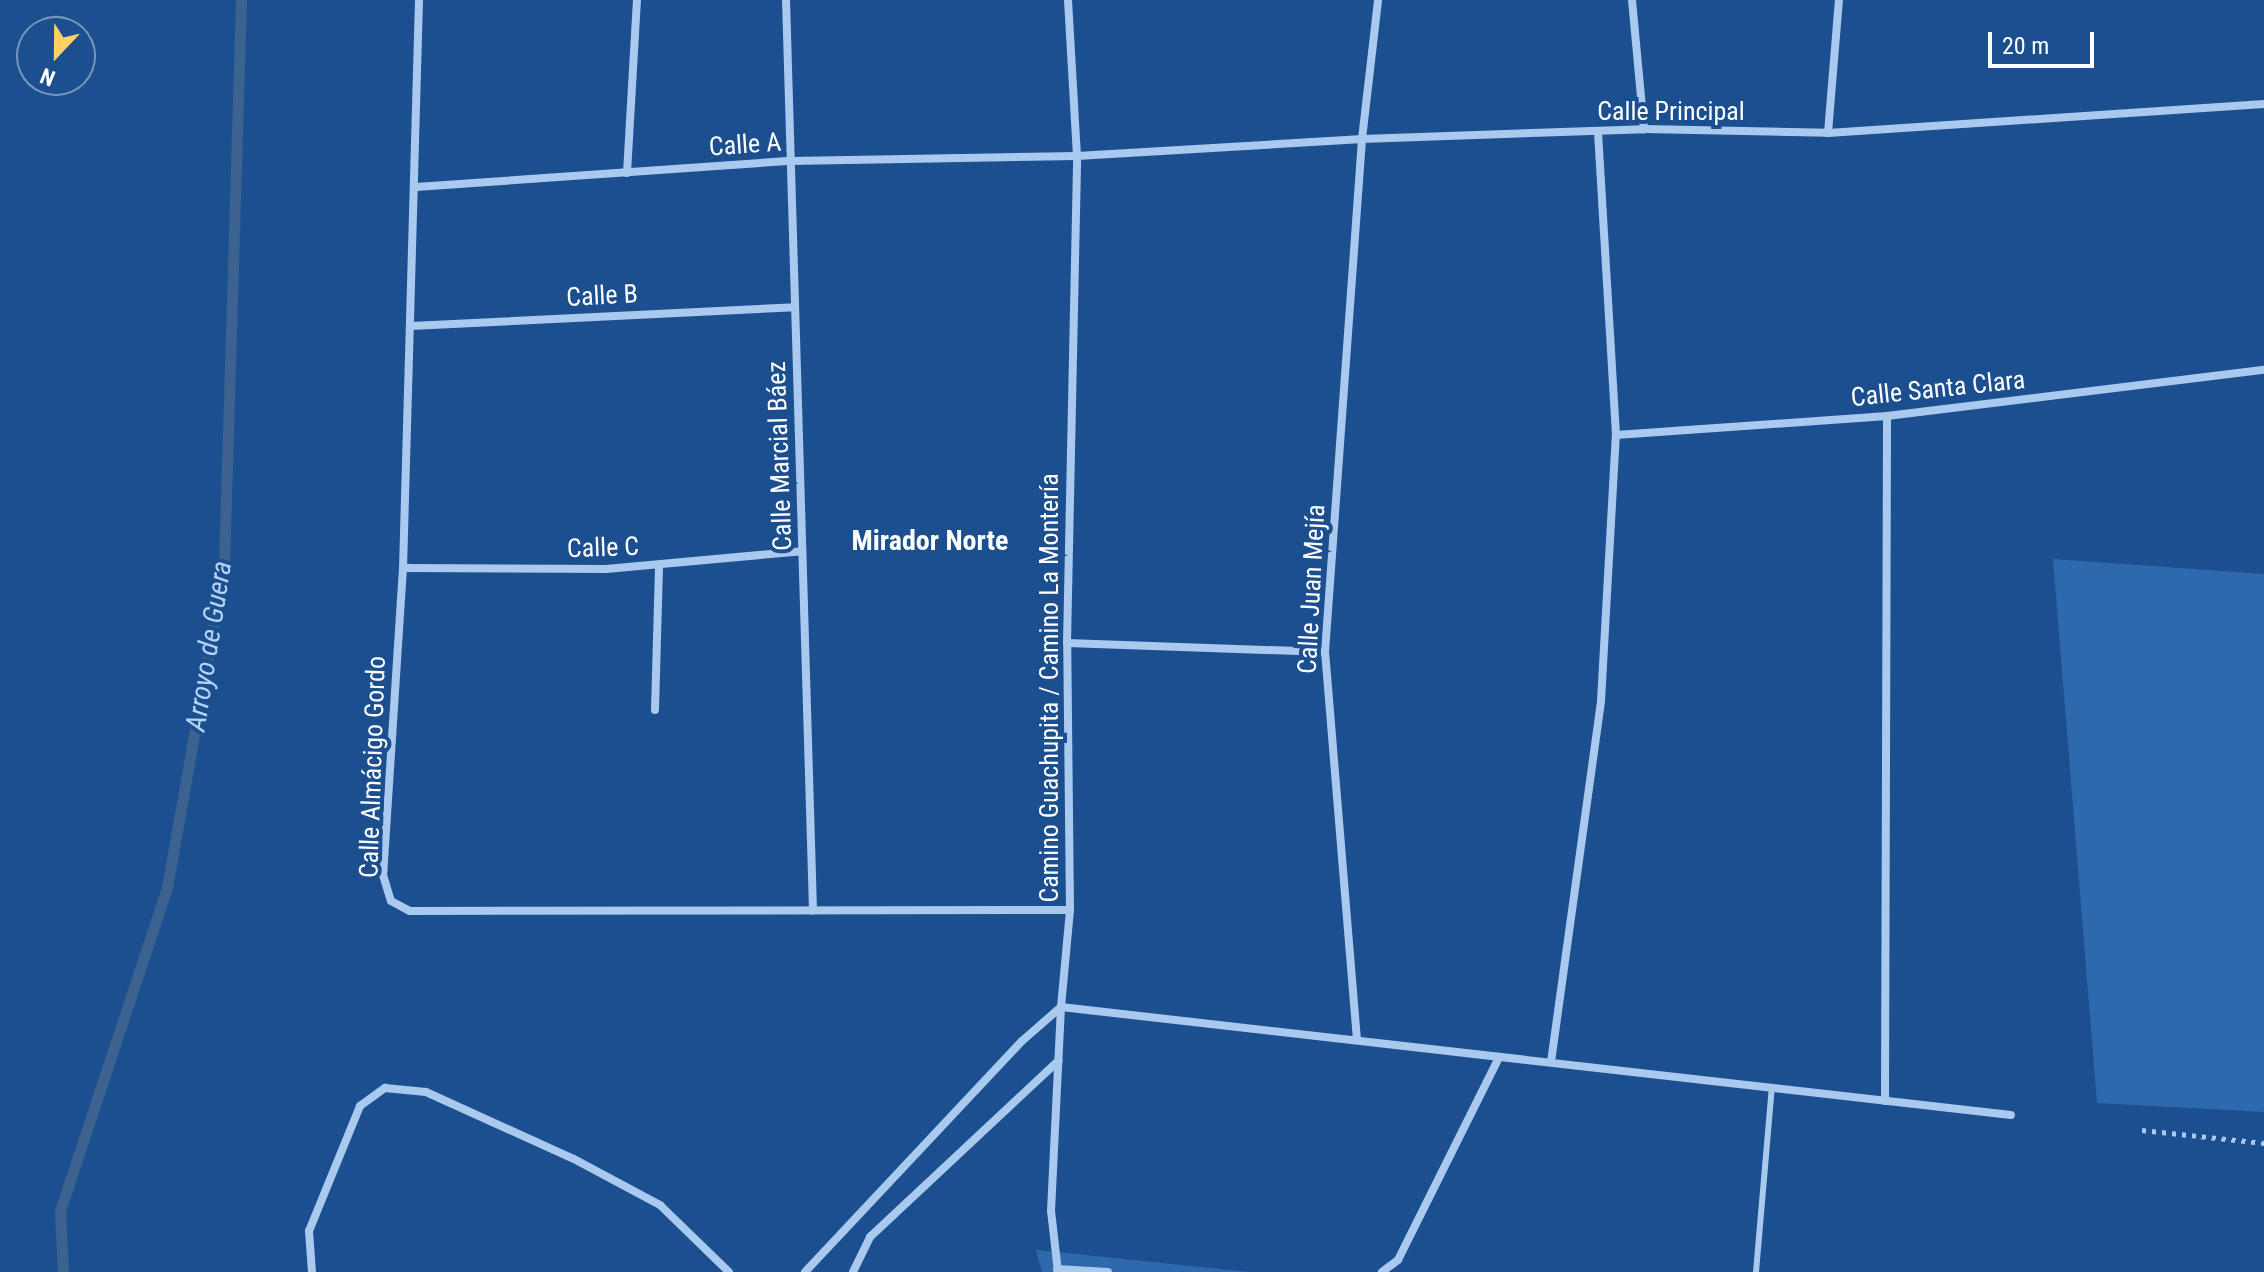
<!DOCTYPE html>
<html>
<head>
<meta charset="utf-8">
<style>
  body { margin:0 }
  #map { position:relative; width:2264px; height:1272px; overflow:hidden; background:#1b4f8f; font-family:"Roboto Condensed",sans-serif }
  div>[style] { position:absolute }
  [style*='--x'] { left:calc(var(--x)*1px); top:calc(var(--y)*1px); width:calc(var(--w)*1px); rotate:calc(var(--a)*1deg) }
  .green>* { inset:0; background:#2e69ad }
  .stream>* { height:11px; margin:-5.5px; padding:0 5.5px; transform-origin:5.5px; border-radius:5.5px; background:#3c6290 }
  .path>* { height:5px; margin-top:-2.5px; transform-origin:0; background:repeating-linear-gradient(90deg,#a9c9ee 0 4px,transparent 0 10px) }
  .lane>* { height:6px; margin:-3px; padding:0 3px; transform-origin:3px; border-radius:3px; background:#a9c9ee }
  .street>* { height:8px; margin:-4px; padding:0 4px; transform-origin:4px; border-radius:4px; background:#a9c9ee }
  span { translate:-50% -50%; white-space:nowrap; text-align:center; line-height:1.15; -webkit-text-stroke:8px #1b4f8f; paint-order:stroke }
  .street-label { font-size:26px; color:#fff }
  .neighbourhood-label { font-size:28px; color:#fff; font-weight:700 }
  .water-label { font-size:28px; color:#b5d3f5; font-style:italic }
  .north { position:absolute; left:16px; top:16px; width:80px; height:80px; box-sizing:border-box; background:#1b4f8f; border:2px solid #7695bc; border-radius:50%; rotate:202deg; font-size:22px; font-weight:700; line-height:32px; text-align:center; color:#fff }
  .north::after { content:''; display:block; margin:auto; width:28px; height:36px; background:#ffd166; clip-path:polygon(50% 0,100% 100%,50% 72%,0 100%) }
  .scale { position:absolute; left:1988px; top:32px; width:106px; height:36px; box-sizing:border-box; border:4px solid #fff; border-top:0; padding-left:10px; font-size:24px; line-height:28px; white-space:nowrap; color:#fff; -webkit-text-stroke:6px #1b4f8f; paint-order:stroke }
</style>
</head>
<body>
<div id="map">
  <div class="green">
    <div style="clip-path:polygon(2053px 559px,2264px 574px,2264px 1112px,2097px 1103px)"></div>
    <div style="clip-path:polygon(1036px 1250px,1250px 1272px,1042px 1272px)"></div>
  </div>
  <div class="stream">
    <div style="--x:63;--y:1272;--w:61;--a:-92.8"></div>
    <div style="--x:60;--y:1211;--w:341;--a:-71.7"></div>
    <div style="--x:167;--y:887;--w:326;--a:-79.9"></div>
    <div style="--x:224;--y:566;--w:566;--a:-88.28"></div>
  </div>
  <div class="path">
    <div style="--x:2142;--y:1130;--w:123;--a:6.1"></div>
  </div>
  <div class="lane">
    <div style="--x:1756;--y:1272;--w:186;--a:-85.1"></div>
  </div>
  <div class="street">
    <div style="--x:419;--y:0;--w:568;--a:91.61"></div>
    <div style="--x:403;--y:568;--w:308;--a:93.7"></div>
    <div style="--x:383;--y:875;--w:27;--a:73"></div>
    <div style="--x:391;--y:901;--w:21;--a:28"></div>
    <div style="--x:410;--y:911;--w:660;--a:-0.09"></div>
    <div style="--x:786;--y:0;--w:911;--a:88.3"></div>
    <div style="--x:1632;--y:0;--w:130;--a:84.7"></div>
    <div style="--x:1828;--y:133;--w:133;--a:-85.3"></div>
    <div style="--x:627;--y:173;--w:173;--a:-86.7"></div>
    <div style="--x:416;--y:187;--w:376;--a:-4"></div>
    <div style="--x:791;--y:161;--w:286;--a:-1"></div>
    <div style="--x:1077;--y:156;--w:286;--a:-3.4"></div>
    <div style="--x:1362;--y:139;--w:282;--a:-2"></div>
    <div style="--x:1644;--y:129;--w:184;--a:1.2"></div>
    <div style="--x:1828;--y:133;--w:437;--a:-3.8"></div>
    <div style="--x:411;--y:326;--w:384;--a:-2.8"></div>
    <div style="--x:1616;--y:435;--w:272;--a:-4"></div>
    <div style="--x:1887;--y:416;--w:380;--a:-7"></div>
    <div style="--x:403;--y:568;--w:203;--a:0.3"></div>
    <div style="--x:606;--y:569;--w:197;--a:-5.2"></div>
    <div style="--x:1067;--y:643;--w:258;--a:2"></div>
    <div style="--x:655;--y:710;--w:144;--a:-88.4"></div>
    <div style="--x:1357;--y:1040;--w:389;--a:-94.7"></div>
    <div style="--x:1325;--y:652;--w:514;--a:-85.87"></div>
    <div style="--x:1362;--y:139;--w:140;--a:-83.4"></div>
    <div style="--x:1551;--y:1062;--w:364;--a:-82.1"></div>
    <div style="--x:1601;--y:701;--w:266;--a:-86.8"></div>
    <div style="--x:1616;--y:435;--w:304;--a:-93.4"></div>
    <div style="--x:1885;--y:1101;--w:685;--a:-89.83"></div>
    <div style="--x:1057;--y:1269;--w:51;--a:3.4"></div>
    <div style="--x:312;--y:1272;--w:41;--a:-94.2"></div>
    <div style="--x:309;--y:1231;--w:135;--a:-67.8"></div>
    <div style="--x:360;--y:1106;--w:31;--a:-36"></div>
    <div style="--x:385;--y:1088;--w:41;--a:5.6"></div>
    <div style="--x:426;--y:1092;--w:162;--a:24.4"></div>
    <div style="--x:574;--y:1159;--w:98;--a:28.1"></div>
    <div style="--x:660;--y:1205;--w:96;--a:44.2"></div>
    <div style="--x:805;--y:1272;--w:317;--a:-46.8"></div>
    <div style="--x:1022;--y:1041;--w:52;--a:-41.1"></div>
    <div style="--x:1061;--y:1007;--w:97;--a:-84.7"></div>
    <div style="--x:1070;--y:910;--w:267;--a:-90.6"></div>
    <div style="--x:1067;--y:643;--w:487;--a:-88.8"></div>
    <div style="--x:1077;--y:156;--w:156;--a:-93.3"></div>
    <div style="--x:853;--y:1272;--w:39;--a:-64"></div>
    <div style="--x:870;--y:1237;--w:258;--a:-43.1"></div>
    <div style="--x:1058;--y:1272;--w:61;--a:-96.5"></div>
    <div style="--x:1051;--y:1211;--w:204;--a:-87.2"></div>
    <div style="--x:1061;--y:1007;--w:956;--a:6.49"></div>
    <div style="--x:1382;--y:1272;--w:20;--a:-37"></div>
    <div style="--x:1398;--y:1260;--w:227;--a:-63.5"></div>
  </div>
  <div class="street-label">
    <span style="left:1671px;top:112px">Calle Principal</span>
    <span style="left:745px;top:145px;rotate:-4deg">Calle A</span>
    <span style="left:602px;top:296px;rotate:-3deg">Calle B</span>
    <span style="left:1938px;top:389px;rotate:-6deg">Calle Santa Clara</span>
    <span style="left:780px;top:456px;rotate:-92deg">Calle Marcial Báez</span>
    <span style="left:603px;top:548px;rotate:-2deg">Calle C</span>
    <span style="left:1312px;top:589px;rotate:-87deg">Calle Juan Mejía</span>
    <span style="left:1050px;top:688px;rotate:-90deg">Camino Guachupita / Camino La Montería</span>
    <span style="left:373px;top:767px;rotate:-88deg">Calle Almácigo Gordo</span>
  </div>
  <div class="neighbourhood-label">
    <span style="left:930px;top:541px">Mirador Norte</span>
  </div>
  <div class="water-label">
    <span style="left:209px;top:646px;rotate:-81deg">Arroyo de Guera</span>
  </div>
  <div class="north">N</div>
  <div class="scale">20 m</div>
</div>
</body>
</html>
